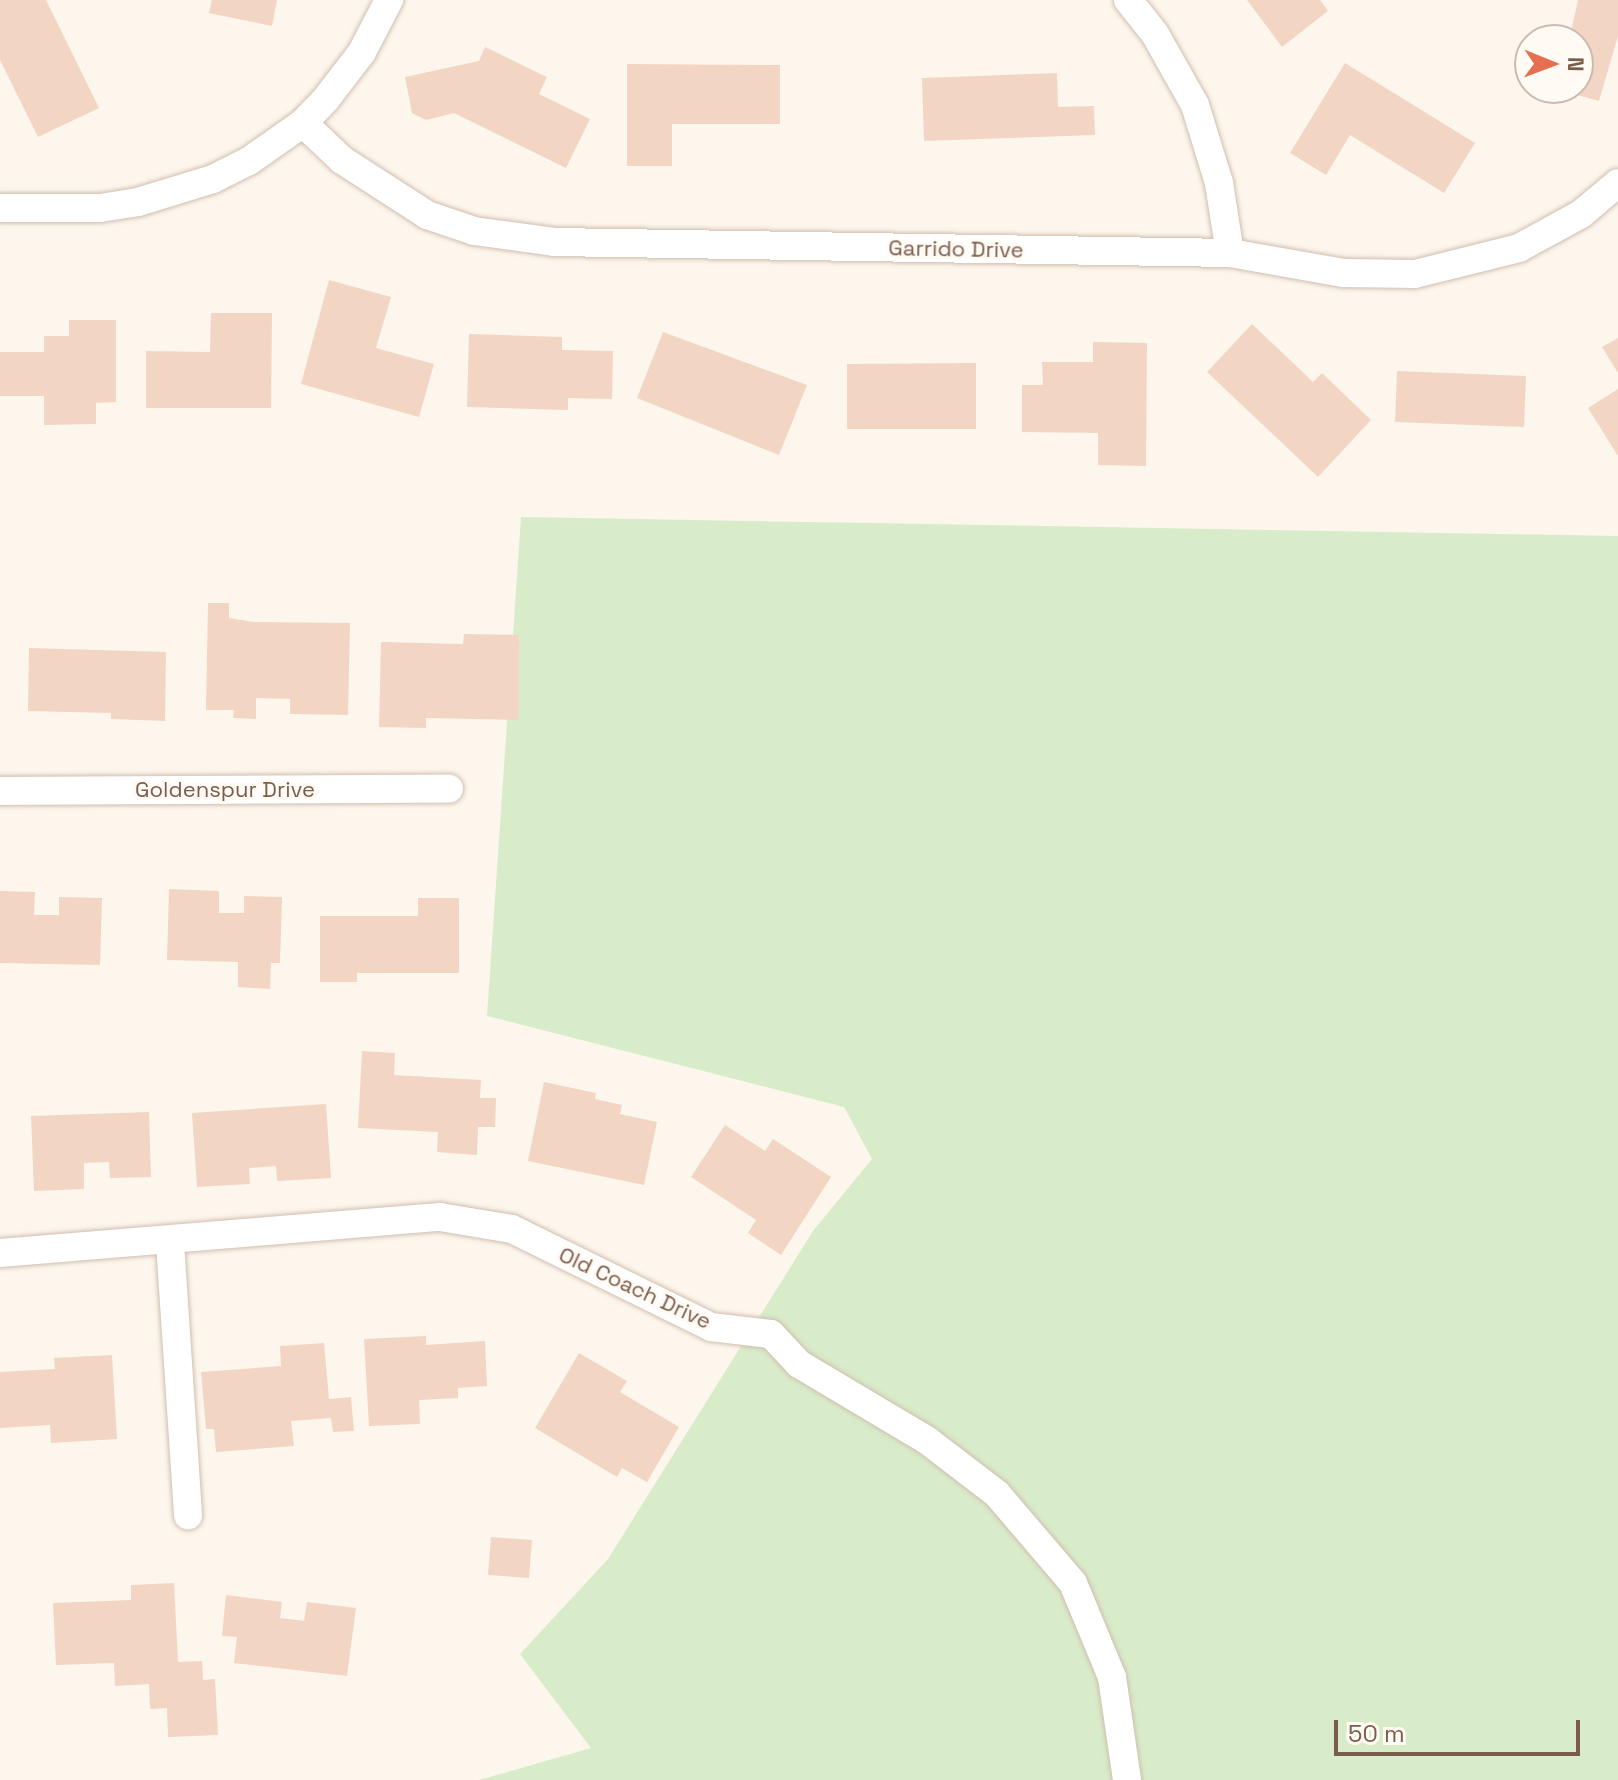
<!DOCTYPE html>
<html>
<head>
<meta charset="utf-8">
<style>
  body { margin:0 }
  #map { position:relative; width:1618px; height:1780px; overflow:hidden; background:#fdf6ec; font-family:"Space Grotesk",sans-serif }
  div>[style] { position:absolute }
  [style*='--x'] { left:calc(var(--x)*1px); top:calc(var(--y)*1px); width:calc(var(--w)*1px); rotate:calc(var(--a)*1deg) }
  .green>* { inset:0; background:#d8ecc9 }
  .building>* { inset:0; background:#f3d5c3 }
  .roads { filter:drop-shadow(0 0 2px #d1beb0) drop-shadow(0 0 2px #d1beb0) }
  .street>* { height:28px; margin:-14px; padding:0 14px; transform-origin:14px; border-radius:14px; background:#fff }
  span { translate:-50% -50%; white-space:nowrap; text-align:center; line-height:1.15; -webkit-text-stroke:6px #fffaf3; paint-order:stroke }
  .street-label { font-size:22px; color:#7a5c4d }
  .north { position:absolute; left:1514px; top:24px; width:80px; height:80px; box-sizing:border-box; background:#fffaf3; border:2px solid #cabbb1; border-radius:50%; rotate:91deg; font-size:22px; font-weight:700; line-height:32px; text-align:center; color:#7a5c4d }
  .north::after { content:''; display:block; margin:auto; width:28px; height:36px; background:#e76f51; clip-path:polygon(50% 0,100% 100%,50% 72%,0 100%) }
  .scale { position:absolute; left:1334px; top:1720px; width:246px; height:36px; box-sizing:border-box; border:4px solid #7a5c4d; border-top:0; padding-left:10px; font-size:24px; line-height:28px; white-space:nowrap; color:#7a5c4d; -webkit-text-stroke:6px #fffaf3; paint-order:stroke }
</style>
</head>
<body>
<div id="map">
  <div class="green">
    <div style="clip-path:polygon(521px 517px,1618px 536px,1618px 1780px,479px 1780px,591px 1748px,520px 1654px,608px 1559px,813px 1231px,872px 1159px,844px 1107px,487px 1016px)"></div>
  </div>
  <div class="building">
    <div style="clip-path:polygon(0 0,46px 0,99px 108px,38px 137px,0 60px)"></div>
    <div style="clip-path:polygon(212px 0,277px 0,272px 26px,209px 13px)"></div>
    <div style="clip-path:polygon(1247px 0,1320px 0,1328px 11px,1282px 47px)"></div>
    <div style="clip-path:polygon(1578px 0,1618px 0,1618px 36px,1599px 101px,1556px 89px,1578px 88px,1578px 40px,1569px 40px)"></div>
    <div style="clip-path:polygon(485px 47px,547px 77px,539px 94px,590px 119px,566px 168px,454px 113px,426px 120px,412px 113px,405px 77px,479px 61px)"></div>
    <div style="clip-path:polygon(1345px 63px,1475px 143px,1444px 193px,1350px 135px,1326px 175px,1290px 153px)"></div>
    <div style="clip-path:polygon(627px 64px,780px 65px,780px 124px,672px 124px,672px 166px,627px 166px)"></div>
    <div style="clip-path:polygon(1057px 73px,1058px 107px,1094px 106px,1095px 135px,924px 141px,922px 78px)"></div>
    <div style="clip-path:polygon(329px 280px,391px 297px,376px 348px,434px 364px,419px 417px,301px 384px)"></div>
    <div style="clip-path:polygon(211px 313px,272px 313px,271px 408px,146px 408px,146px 351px,210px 352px)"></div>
    <div style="clip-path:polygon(69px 320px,116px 320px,116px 402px,96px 403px,96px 424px,44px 425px,44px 396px,0 396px,0 352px,44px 352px,44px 336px,69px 336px)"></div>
    <div style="clip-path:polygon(1252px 324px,1313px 382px,1322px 373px,1371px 420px,1318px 477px,1207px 372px)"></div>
    <div style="clip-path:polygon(663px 332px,807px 385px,779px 455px,637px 398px)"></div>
    <div style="clip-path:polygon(469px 334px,562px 337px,562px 350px,613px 351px,612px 399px,568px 398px,568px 410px,467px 407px)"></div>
    <div style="clip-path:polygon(1618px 338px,1618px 373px,1602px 347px)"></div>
    <div style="clip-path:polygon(1093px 342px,1147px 343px,1146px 466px,1098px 465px,1098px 433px,1022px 432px,1022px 385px,1043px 385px,1042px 362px,1093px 362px)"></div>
    <div style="clip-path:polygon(976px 363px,976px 429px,847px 429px,847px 364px)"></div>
    <div style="clip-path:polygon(1397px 371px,1526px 376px,1524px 427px,1395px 422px)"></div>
    <div style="clip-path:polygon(1618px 389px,1618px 456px,1588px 408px)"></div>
    <div style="clip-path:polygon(208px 603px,229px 603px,229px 618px,253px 622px,350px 623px,348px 715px,290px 714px,290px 699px,256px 698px,256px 719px,233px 718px,234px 710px,206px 710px)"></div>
    <div style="clip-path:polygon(464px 634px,519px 635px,518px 720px,426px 718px,426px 728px,379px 727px,381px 642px,463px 644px)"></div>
    <div style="clip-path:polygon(29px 648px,166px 652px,165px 721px,111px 719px,111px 713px,28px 711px)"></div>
    <div style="clip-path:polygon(169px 889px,219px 891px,219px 913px,244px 913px,244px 896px,282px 897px,280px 963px,271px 963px,270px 989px,238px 987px,238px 962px,167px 960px)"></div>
    <div style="clip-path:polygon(0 891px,35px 892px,34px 915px,59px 915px,59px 897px,102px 898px,100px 965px,0 963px)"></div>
    <div style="clip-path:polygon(418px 898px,459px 898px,459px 973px,357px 973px,357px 982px,320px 982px,320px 916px,418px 916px)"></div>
    <div style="clip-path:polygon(362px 1051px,395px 1053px,394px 1075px,481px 1080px,480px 1098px,496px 1098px,495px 1127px,478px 1127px,477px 1155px,437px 1152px,438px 1132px,358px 1128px)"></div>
    <div style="clip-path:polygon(544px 1082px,596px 1093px,595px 1099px,622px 1105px,620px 1114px,657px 1122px,644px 1185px,528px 1161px)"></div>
    <div style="clip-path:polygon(326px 1104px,331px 1178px,277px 1181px,276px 1166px,249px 1168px,250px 1184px,197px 1187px,192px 1113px)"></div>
    <div style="clip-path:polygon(149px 1112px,151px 1177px,110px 1178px,109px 1162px,84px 1163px,84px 1189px,34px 1191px,31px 1116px)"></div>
    <div style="clip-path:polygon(725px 1125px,765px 1151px,773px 1139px,831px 1177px,781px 1255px,748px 1233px,756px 1220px,691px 1177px)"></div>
    <div style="clip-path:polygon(426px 1336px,426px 1345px,485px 1341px,487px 1386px,458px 1388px,458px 1398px,419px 1400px,420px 1424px,369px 1426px,364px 1339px)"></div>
    <div style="clip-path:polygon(324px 1343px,329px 1399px,351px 1397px,354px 1431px,333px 1432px,331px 1418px,291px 1421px,294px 1446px,216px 1452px,214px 1429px,206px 1429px,201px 1372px,281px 1366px,280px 1346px)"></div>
    <div style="clip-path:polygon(579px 1353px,627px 1381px,620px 1392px,679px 1427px,647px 1482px,622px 1468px,617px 1477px,535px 1428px)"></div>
    <div style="clip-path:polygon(112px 1355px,117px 1439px,51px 1443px,50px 1425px,0 1428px,0 1372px,55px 1369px,54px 1358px)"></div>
    <div style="clip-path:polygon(491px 1537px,532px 1540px,529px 1578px,488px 1575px)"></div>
    <div style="clip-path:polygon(174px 1583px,178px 1662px,202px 1661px,203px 1680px,215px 1679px,218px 1735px,168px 1737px,167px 1708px,150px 1709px,149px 1684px,115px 1686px,114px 1663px,56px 1665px,53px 1603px,131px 1600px,131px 1585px)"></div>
    <div style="clip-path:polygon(226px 1595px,282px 1602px,280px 1618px,304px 1621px,307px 1602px,356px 1608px,347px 1676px,234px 1663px,237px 1637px,222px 1636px)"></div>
  </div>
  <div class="roads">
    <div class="street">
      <div style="--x:1128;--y:0;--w:43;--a:51.5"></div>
      <div style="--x:1155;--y:34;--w:81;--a:60.6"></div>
      <div style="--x:1195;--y:105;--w:82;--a:72.9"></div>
      <div style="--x:1219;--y:183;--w:71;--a:81.1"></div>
      <div style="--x:303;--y:123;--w:54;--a:43.5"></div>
      <div style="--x:342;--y:160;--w:101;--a:32.9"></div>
      <div style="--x:427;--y:215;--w:50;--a:18.8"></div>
      <div style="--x:474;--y:231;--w:81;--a:7.8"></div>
      <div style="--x:554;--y:242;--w:676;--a:0.93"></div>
      <div style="--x:1230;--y:253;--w:116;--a:10"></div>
      <div style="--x:1344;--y:273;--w:71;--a:0.8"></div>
      <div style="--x:1415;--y:274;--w:107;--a:-14"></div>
      <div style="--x:1519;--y:248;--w:71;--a:-28.7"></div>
      <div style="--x:1581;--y:214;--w:48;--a:-40"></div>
      <div style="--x:0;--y:208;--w:100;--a:0"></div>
      <div style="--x:100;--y:208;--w:38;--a:-9"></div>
      <div style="--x:138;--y:202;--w:78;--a:-17"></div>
      <div style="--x:213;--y:179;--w:40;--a:-26.6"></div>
      <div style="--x:249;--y:161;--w:66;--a:-35.1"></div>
      <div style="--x:303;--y:123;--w:33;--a:-46"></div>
      <div style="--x:326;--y:99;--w:59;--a:-52.5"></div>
      <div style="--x:362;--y:52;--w:59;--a:-62.6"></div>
      <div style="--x:0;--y:791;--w:449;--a:-0.3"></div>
      <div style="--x:170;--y:1243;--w:273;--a:86.2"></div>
      <div style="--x:0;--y:1253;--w:441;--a:-4.7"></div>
      <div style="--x:440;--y:1217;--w:73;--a:9.5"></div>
      <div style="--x:512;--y:1229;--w:222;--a:26.2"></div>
      <div style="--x:711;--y:1327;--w:60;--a:6.7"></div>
      <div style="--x:771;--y:1334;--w:41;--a:47"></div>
      <div style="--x:799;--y:1364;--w:150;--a:30.8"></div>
      <div style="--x:928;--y:1441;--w:87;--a:37.5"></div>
      <div style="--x:997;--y:1494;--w:117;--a:49.5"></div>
      <div style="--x:1073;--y:1583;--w:102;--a:67.5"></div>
      <div style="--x:1112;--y:1677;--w:104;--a:81.7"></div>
    </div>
  </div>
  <div class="street-label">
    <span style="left:956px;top:249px;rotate:1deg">Garrido Drive</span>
    <span style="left:225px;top:790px">Goldenspur Drive</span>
    <span style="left:635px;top:1288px;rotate:25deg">Old Coach Drive</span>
  </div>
  <div class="north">N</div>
  <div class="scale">50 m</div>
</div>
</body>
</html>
